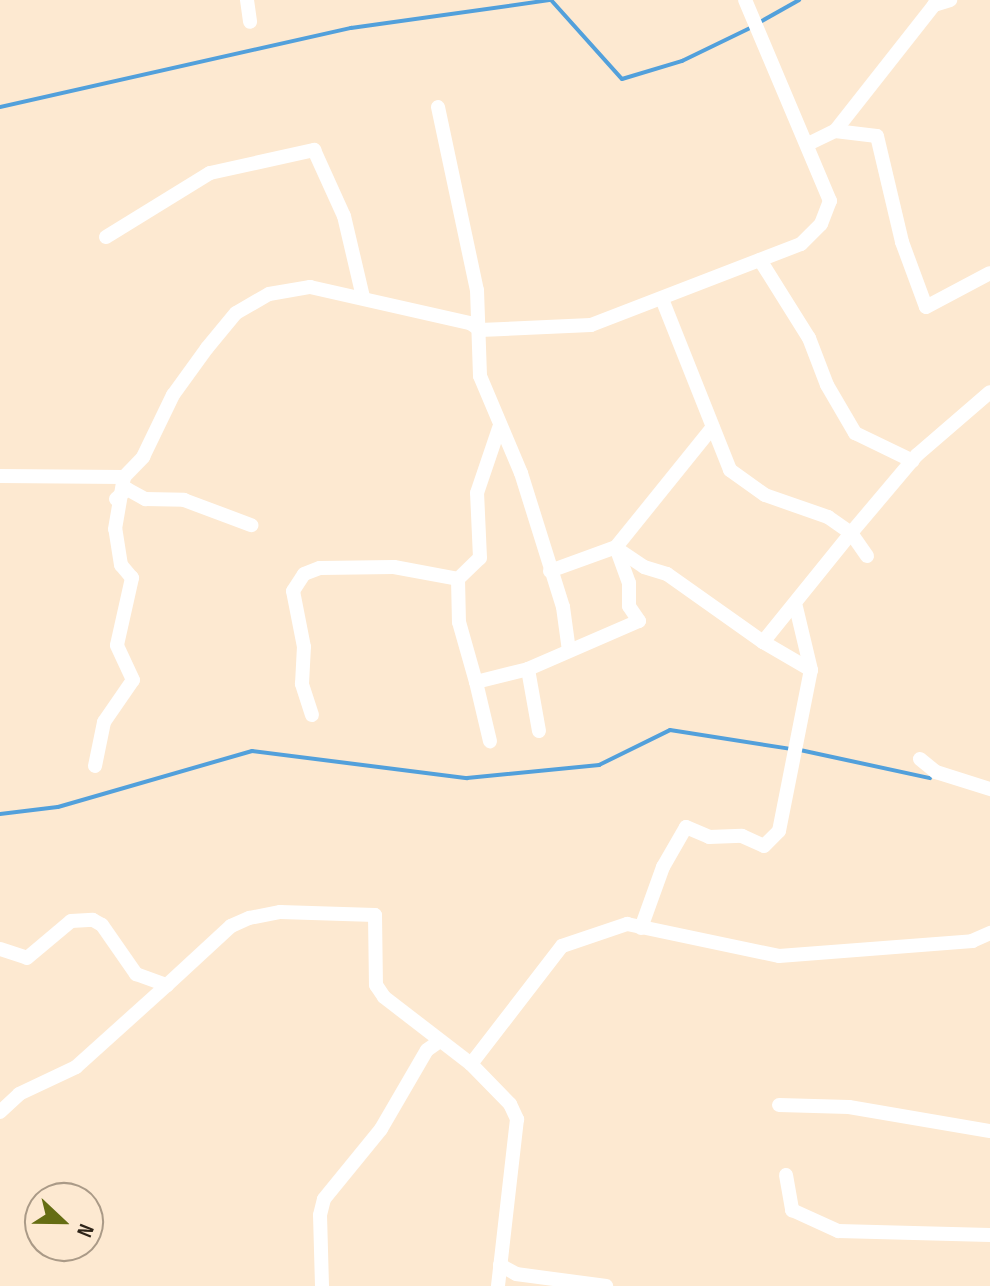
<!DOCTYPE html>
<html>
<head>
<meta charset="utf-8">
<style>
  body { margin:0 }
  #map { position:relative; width:990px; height:1286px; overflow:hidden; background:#fde9d1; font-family:"Sofia Sans Condensed",sans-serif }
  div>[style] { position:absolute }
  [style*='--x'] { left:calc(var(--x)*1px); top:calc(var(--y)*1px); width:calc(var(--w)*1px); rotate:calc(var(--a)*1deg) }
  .stream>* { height:4px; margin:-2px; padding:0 2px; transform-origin:2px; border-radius:2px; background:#52a0db }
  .minor>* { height:14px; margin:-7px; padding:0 7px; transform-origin:7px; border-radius:7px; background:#fff }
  span { translate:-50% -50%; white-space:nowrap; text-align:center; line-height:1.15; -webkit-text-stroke:6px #fde9d1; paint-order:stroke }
  .north { position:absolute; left:24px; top:1182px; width:80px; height:80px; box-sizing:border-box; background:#fde9d1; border:2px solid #aa9a87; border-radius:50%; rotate:112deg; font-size:22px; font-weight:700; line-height:32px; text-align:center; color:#2e2419 }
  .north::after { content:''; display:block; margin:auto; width:28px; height:36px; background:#656d13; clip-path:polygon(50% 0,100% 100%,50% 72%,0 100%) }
</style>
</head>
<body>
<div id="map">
  <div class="stream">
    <div style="--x:760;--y:22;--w:45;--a:-29.4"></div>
    <div style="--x:0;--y:107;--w:360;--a:-12.7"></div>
    <div style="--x:351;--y:28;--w:202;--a:-8"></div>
    <div style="--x:551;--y:0;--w:106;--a:48.1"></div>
    <div style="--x:622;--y:79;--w:63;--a:-16.7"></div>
    <div style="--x:682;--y:61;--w:78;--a:-25.9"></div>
    <div style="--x:800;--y:750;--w:133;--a:12.2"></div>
    <div style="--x:0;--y:814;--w:58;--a:-6.9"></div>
    <div style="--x:58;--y:807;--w:202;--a:-16.1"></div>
    <div style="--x:252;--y:751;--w:217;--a:7.2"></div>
    <div style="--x:467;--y:778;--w:133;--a:-5.6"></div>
    <div style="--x:599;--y:765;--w:79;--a:-26.2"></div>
    <div style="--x:670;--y:730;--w:122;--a:8.9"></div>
  </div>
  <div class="minor">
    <div style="--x:247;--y:0;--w:22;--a:82"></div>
    <div style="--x:438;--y:107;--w:187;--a:78"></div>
    <div style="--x:477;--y:290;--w:86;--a:88"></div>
    <div style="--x:480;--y:376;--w:105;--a:67.1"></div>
    <div style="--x:521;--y:473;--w:140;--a:72.6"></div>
    <div style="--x:563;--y:607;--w:44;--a:82.2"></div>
    <div style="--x:835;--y:131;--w:42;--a:6.8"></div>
    <div style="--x:877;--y:136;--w:109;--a:76.7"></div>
    <div style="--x:902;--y:242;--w:69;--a:69.7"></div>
    <div style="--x:926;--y:307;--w:72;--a:-28"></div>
    <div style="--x:808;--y:144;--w:30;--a:-26"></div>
    <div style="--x:835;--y:131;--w:160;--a:-51.8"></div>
    <div style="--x:934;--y:5;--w:17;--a:-17"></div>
    <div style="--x:106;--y:237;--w:122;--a:-31.6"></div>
    <div style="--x:210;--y:173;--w:107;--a:-12.5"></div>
    <div style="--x:314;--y:150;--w:72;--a:65.6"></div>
    <div style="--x:344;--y:216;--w:83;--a:76.8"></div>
    <div style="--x:760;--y:260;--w:92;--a:57.9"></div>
    <div style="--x:809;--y:338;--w:50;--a:69"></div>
    <div style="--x:827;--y:385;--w:56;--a:59.7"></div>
    <div style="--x:855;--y:433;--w:64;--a:25.8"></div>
    <div style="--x:662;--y:299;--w:184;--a:68.3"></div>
    <div style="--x:730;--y:470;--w:43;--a:35.5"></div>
    <div style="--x:765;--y:495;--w:67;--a:19.2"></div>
    <div style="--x:828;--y:517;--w:28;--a:35"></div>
    <div style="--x:851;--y:533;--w:102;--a:-49.8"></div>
    <div style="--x:917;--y:455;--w:96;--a:-40.8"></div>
    <div style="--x:0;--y:476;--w:124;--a:0.5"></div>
    <div style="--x:124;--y:477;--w:28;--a:-46"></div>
    <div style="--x:143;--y:457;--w:69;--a:-64.2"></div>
    <div style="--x:173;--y:395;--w:58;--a:-54.1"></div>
    <div style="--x:207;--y:348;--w:45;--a:-50.4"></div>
    <div style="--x:236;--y:313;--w:38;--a:-30"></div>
    <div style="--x:269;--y:294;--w:42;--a:-9.7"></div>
    <div style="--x:310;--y:287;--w:164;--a:12.7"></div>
    <div style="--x:470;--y:323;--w:12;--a:35"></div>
    <div style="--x:480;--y:330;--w:111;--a:-2.6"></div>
    <div style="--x:591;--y:325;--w:225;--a:-21.1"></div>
    <div style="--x:801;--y:244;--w:28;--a:-45"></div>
    <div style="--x:821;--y:224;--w:25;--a:-69"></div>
    <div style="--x:830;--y:201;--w:218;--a:-112.9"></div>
    <div style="--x:116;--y:499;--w:15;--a:-42"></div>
    <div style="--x:127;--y:489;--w:21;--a:29"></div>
    <div style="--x:145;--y:499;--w:39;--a:1"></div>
    <div style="--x:184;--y:500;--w:72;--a:20.5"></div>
    <div style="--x:616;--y:548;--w:34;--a:34"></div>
    <div style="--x:644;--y:567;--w:24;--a:17"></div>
    <div style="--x:667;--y:574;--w:118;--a:35.3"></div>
    <div style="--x:550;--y:571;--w:70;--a:-20"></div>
    <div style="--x:616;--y:547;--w:154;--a:-51.1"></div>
    <div style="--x:458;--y:579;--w:43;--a:88.7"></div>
    <div style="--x:459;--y:622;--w:62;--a:74.2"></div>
    <div style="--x:476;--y:682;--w:54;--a:-14"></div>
    <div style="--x:796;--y:607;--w:65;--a:76.6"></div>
    <div style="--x:476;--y:682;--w:61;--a:76.7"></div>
    <div style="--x:312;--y:715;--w:33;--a:-108"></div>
    <div style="--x:302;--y:684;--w:37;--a:-87"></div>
    <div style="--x:304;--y:647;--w:57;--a:-101.1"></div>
    <div style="--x:293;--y:591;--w:20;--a:-57"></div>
    <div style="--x:304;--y:574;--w:17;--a:-21"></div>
    <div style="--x:320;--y:568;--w:74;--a:-0.8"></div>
    <div style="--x:394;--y:567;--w:65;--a:10.6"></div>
    <div style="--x:458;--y:579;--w:30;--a:-44"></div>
    <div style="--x:480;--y:558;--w:65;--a:-92.6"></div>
    <div style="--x:477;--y:493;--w:69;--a:-71.3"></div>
    <div style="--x:539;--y:731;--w:63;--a:-100.1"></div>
    <div style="--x:528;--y:669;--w:121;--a:-23.4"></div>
    <div style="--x:639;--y:621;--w:18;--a:-124"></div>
    <div style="--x:629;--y:606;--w:23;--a:-90"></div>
    <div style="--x:629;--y:583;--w:38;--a:-110"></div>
    <div style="--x:920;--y:759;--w:21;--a:39"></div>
    <div style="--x:936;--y:772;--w:57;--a:17.5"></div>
    <div style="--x:95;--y:766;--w:45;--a:-78.4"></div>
    <div style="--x:104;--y:722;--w:51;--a:-55.4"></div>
    <div style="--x:133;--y:680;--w:38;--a:-115"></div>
    <div style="--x:117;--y:645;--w:69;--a:-77.4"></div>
    <div style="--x:132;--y:578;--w:17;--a:-130"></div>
    <div style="--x:121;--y:565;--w:36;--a:-99"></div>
    <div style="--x:115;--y:529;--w:53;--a:-80.2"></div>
    <div style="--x:641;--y:928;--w:65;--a:-70.2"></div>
    <div style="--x:663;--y:867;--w:46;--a:-60.1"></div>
    <div style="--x:686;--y:827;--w:25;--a:23"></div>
    <div style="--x:709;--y:837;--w:33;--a:-2"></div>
    <div style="--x:742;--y:836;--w:24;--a:24"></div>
    <div style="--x:764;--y:846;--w:21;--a:-45"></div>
    <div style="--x:779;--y:831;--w:164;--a:-78.8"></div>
    <div style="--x:811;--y:670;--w:56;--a:-149.7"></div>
    <div style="--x:763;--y:642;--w:140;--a:-51.1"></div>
    <div style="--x:851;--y:533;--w:28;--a:55"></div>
    <div style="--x:0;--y:949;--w:28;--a:18"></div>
    <div style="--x:27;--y:958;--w:57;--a:-40.1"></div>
    <div style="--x:71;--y:921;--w:22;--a:-3"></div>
    <div style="--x:93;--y:920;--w:10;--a:29"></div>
    <div style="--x:102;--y:925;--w:60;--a:55.2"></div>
    <div style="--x:136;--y:974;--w:33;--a:20"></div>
    <div style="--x:167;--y:985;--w:87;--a:-42.7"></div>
    <div style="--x:231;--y:926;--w:20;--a:-24"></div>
    <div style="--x:249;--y:918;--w:32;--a:-11"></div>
    <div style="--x:280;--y:912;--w:95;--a:1.8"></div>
    <div style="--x:375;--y:915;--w:70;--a:89.2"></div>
    <div style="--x:376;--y:985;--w:14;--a:56"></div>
    <div style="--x:384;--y:997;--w:110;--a:37.6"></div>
    <div style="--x:471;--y:1064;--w:56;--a:45.7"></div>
    <div style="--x:510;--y:1104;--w:17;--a:65"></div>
    <div style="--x:517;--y:1119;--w:168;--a:96.5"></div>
    <div style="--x:471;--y:1064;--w:149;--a:-52.4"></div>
    <div style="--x:562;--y:946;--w:69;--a:-18.7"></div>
    <div style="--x:627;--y:924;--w:155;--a:11.9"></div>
    <div style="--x:779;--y:956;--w:194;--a:-4.4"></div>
    <div style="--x:972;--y:941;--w:20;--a:-24"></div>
    <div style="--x:779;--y:1105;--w:70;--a:1.6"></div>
    <div style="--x:849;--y:1107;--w:143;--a:9.7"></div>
    <div style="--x:0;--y:1112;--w:26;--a:-43"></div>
    <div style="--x:19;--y:1094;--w:63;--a:-25.3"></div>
    <div style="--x:76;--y:1067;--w:122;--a:-42"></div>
    <div style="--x:786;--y:1175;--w:36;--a:80"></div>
    <div style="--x:792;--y:1210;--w:51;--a:24.5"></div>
    <div style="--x:838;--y:1231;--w:152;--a:1.5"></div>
    <div style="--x:500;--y:1265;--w:18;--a:29"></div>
    <div style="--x:516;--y:1274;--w:91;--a:7.6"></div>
    <div style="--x:322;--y:1286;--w:71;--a:-91.6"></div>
    <div style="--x:320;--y:1215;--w:16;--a:-76"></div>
    <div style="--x:324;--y:1199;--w:90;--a:-50.8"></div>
    <div style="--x:381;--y:1129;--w:91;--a:-59.8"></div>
    <div style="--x:427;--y:1050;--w:16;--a:-35"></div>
  </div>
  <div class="north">N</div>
</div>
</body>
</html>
